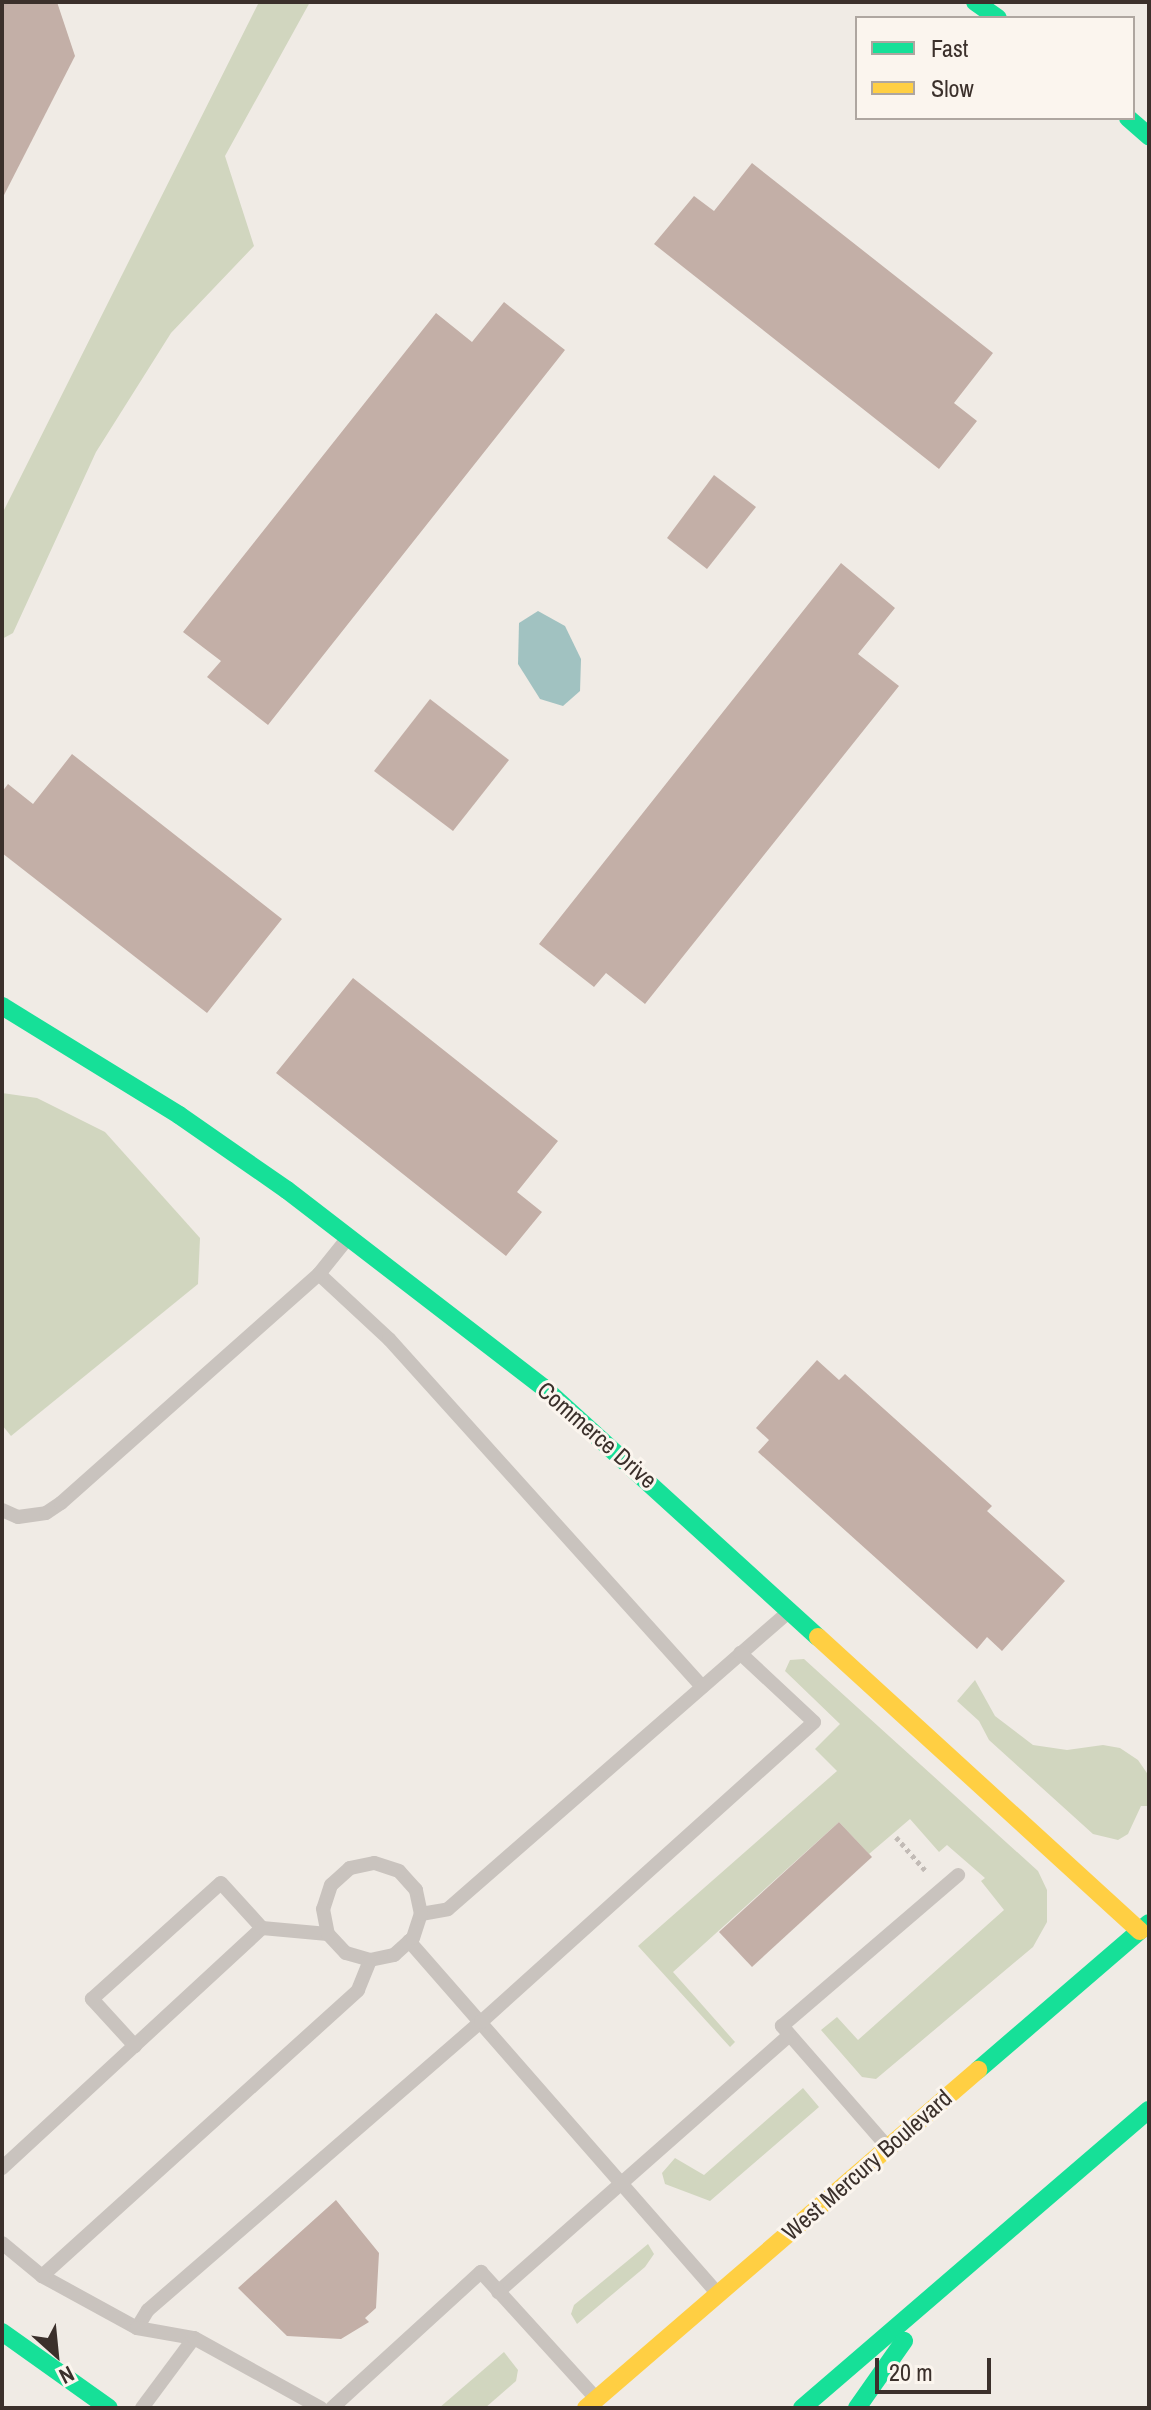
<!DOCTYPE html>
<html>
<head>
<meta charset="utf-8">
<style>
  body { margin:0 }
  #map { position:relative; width:1151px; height:2410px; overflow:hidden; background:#f0ebe5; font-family:"Archivo Narrow",sans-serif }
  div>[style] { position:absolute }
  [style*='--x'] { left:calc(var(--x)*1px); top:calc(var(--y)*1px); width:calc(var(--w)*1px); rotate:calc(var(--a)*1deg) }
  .green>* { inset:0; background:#d1d6bf }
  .water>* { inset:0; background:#a1c2c1 }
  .building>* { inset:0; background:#c3afa7 }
  .path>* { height:5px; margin-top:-2.5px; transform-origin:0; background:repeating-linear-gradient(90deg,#c2bbb6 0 4px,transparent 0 8px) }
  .lane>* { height:14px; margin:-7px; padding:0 7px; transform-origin:7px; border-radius:7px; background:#c9c3be }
  .fast>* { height:18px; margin:-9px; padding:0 9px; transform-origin:9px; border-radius:9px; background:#16e098 }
  .slow>* { height:18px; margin:-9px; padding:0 9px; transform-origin:9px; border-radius:9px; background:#ffcf43 }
  span { translate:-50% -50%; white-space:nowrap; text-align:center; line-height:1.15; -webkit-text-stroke:6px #fbf5ee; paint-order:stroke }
  .street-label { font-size:24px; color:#3b302b }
  .frame { position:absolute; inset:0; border:4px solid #3b302b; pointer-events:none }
  .legend { position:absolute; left:855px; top:16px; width:280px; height:104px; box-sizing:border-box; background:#fbf5ee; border:2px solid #aea6a0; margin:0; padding:10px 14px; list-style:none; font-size:24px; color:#3b302b }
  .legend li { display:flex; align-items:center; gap:16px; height:40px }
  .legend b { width:40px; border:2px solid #aea6a0 }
  .north { position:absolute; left:16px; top:2314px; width:80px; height:80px; -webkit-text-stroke:6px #fbf5ee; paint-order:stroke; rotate:153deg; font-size:22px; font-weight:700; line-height:32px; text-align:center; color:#3b302b }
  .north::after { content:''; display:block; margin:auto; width:28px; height:36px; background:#3b302b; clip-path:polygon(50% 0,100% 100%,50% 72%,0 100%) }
  .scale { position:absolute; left:875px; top:2358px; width:116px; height:36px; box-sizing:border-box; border:4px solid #3b302b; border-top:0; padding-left:10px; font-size:24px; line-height:28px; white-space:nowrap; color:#3b302b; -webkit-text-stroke:6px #fbf5ee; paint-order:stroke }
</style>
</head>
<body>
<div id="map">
  <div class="green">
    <div style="clip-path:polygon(259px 2px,310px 2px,225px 156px,254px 246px,171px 333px,96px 452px,13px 633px,2px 639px,2px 514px)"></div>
    <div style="clip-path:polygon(2px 1093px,37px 1098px,105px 1132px,200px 1238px,198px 1284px,11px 1436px,2px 1425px)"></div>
    <div style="clip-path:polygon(804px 1659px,1038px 1871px,1047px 1890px,1047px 1922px,1033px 1947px,876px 2079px,862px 2077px,821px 2030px,837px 2017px,858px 2040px,1004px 1910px,981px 1881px,985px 1878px,947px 1845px,939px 1852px,910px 1819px,869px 1854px,839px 1822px,673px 1972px,735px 2042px,730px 2047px,638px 1946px,837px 1771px,815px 1749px,840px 1724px,785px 1671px,790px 1660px)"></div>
    <div style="clip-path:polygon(975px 1680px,995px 1716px,1033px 1745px,1067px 1750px,1103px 1745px,1120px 1748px,1138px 1760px,1149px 1776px,1149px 1806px,1141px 1806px,1128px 1834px,1118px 1840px,1093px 1834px,989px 1740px,979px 1721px,957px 1701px)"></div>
    <div style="clip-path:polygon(803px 2088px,819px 2107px,710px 2201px,665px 2184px,662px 2173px,675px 2158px,704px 2175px)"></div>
    <div style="clip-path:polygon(648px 2244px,654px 2254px,645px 2267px,577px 2324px,571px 2314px,574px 2305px)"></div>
    <div style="clip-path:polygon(504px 2352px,518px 2370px,516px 2381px,485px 2408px,439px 2408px)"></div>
  </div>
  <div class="water">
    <div style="clip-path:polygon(538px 611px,565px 626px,581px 659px,580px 691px,563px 706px,540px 699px,518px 664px,519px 623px)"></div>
  </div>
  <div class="building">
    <div style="clip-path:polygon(2px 2px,57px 2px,75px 56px,2px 199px)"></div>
    <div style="clip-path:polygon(752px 163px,993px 353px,954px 403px,977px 421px,939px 469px,654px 244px,694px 196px,714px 211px)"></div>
    <div style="clip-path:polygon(504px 302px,565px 350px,268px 725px,207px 677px,221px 661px,183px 632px,436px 313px,472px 342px)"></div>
    <div style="clip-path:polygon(714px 475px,756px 507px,707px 569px,667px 538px)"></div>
    <div style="clip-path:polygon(841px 563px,895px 608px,858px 654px,899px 686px,645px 1004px,606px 973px,594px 987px,539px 944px)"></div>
    <div style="clip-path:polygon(430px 699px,509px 760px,453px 831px,374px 771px)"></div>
    <div style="clip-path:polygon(72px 754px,282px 919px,207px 1013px,2px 853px,2px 792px,8px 784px,33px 804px)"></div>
    <div style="clip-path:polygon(353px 978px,558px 1141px,517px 1192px,542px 1212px,506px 1256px,276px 1073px)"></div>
    <div style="clip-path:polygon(817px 1360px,839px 1380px,845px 1374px,992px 1506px,987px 1511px,1065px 1581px,1002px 1651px,987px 1637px,977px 1649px,758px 1452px,769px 1440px,756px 1428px)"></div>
    <div style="clip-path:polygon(839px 1822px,872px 1857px,752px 1967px,719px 1932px)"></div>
    <div style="clip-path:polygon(336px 2200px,379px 2253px,376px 2308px,365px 2318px,369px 2322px,341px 2339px,287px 2336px,238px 2288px)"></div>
  </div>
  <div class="path">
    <div style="--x:896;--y:1837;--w:44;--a:48.7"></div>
  </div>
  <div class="lane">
    <div style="--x:319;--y:1274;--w:96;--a:42.9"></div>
    <div style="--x:389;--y:1339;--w:468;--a:48"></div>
    <div style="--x:2;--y:1510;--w:17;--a:24"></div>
    <div style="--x:18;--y:1517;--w:28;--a:-8"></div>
    <div style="--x:46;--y:1513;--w:18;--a:-34"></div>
    <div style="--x:61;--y:1503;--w:345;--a:-41.6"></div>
    <div style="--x:319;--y:1274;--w:45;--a:-51.3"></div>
    <div style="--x:421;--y:1914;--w:27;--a:-10"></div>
    <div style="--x:448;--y:1909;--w:450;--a:-41.1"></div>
    <div style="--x:409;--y:1941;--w:465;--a:48.8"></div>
    <div style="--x:135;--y:2046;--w:64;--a:-132.5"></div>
    <div style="--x:92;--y:1999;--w:173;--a:-42"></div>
    <div style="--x:221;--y:1883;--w:61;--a:47.7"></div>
    <div style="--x:885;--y:2144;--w:157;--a:-131.1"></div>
    <div style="--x:782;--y:2026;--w:232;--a:-40.6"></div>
    <div style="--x:2;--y:2168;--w:354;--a:-42.7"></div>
    <div style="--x:262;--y:1928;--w:66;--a:5.2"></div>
    <div style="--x:328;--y:1934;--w:26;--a:47"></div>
    <div style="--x:346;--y:1953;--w:25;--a:16"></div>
    <div style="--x:370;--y:1960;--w:25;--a:-12"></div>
    <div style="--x:394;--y:1955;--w:25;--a:-42"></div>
    <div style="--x:413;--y:1938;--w:25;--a:-72"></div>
    <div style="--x:421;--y:1914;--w:25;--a:-102"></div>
    <div style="--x:416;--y:1890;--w:25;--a:-132"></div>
    <div style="--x:399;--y:1871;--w:26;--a:-162"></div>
    <div style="--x:374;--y:1863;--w:25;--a:168"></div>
    <div style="--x:350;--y:1868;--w:25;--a:138"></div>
    <div style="--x:331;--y:1885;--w:25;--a:108"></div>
    <div style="--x:323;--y:1909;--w:25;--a:79"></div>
    <div style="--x:2;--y:2243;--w:52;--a:39.5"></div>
    <div style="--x:42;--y:2276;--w:108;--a:28.7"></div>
    <div style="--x:137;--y:2328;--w:21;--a:-59"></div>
    <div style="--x:148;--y:2310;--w:440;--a:-40.9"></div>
    <div style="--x:481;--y:2022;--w:448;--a:-42"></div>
    <div style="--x:814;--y:1722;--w:101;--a:-137"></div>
    <div style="--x:42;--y:2276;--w:426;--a:-42.1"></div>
    <div style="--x:358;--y:1990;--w:32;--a:-68"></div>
    <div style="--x:498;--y:2292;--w:388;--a:-41.4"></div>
    <div style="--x:137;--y:2328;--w:58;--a:10"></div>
    <div style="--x:142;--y:2408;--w:87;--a:-53.4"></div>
    <div style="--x:194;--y:2338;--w:145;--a:28.9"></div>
    <div style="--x:332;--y:2408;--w:202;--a:-42.4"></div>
    <div style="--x:481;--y:2272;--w:166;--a:47.7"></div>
  </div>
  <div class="fast">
    <div style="--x:975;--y:2;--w:28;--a:35"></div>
    <div style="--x:1128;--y:118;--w:28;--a:41"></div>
    <div style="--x:2;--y:1006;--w:208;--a:31.6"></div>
    <div style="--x:179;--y:1115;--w:131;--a:34.8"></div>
    <div style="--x:287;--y:1190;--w:324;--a:37.6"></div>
    <div style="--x:544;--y:1388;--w:370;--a:42.3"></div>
    <div style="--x:978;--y:2070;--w:225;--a:-40.7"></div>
    <div style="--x:2;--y:2332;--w:131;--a:35.4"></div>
    <div style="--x:802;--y:2408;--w:457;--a:-40.7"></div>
    <div style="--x:857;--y:2408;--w:82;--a:-55"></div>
  </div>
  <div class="slow">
    <div style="--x:818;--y:1637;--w:436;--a:42.4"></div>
    <div style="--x:586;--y:2408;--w:518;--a:-40.77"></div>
  </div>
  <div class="street-label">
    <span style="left:597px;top:1435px;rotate:41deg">Commerce Drive</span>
    <span style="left:867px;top:2165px;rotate:-41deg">West Mercury Boulevard</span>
  </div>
  <div class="frame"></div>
  <ul class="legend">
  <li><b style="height:10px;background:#16e098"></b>Fast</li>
  <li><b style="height:10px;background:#ffcf43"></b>Slow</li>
  </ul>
  <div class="north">N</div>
  <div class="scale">20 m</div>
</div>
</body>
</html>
